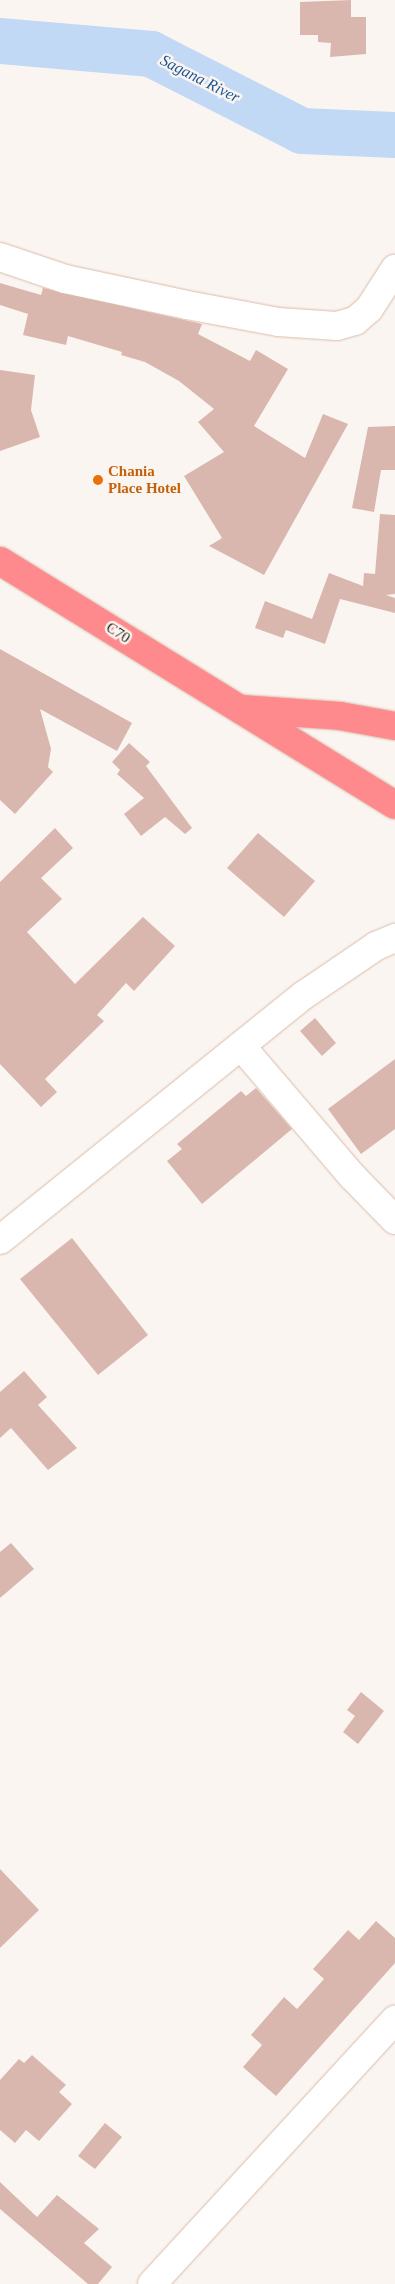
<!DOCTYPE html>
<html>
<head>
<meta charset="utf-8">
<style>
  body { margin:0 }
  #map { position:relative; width:395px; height:2284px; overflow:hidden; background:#fbf5f1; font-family:"Times New Roman",serif }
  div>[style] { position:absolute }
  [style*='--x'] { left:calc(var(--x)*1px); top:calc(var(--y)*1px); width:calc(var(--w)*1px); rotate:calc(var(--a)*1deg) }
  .river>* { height:46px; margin:-23px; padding:0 23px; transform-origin:23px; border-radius:23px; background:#c2d9f5 }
  .building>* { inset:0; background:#dab7ae }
  .roads { filter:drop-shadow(0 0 1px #d9bca9) drop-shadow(0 0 1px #d9bca9) }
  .minor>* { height:28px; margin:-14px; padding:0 14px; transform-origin:14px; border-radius:14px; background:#fff }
  .highway>* { height:28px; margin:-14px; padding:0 14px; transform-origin:14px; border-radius:14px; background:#fe8a8e }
  .dots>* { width:14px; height:14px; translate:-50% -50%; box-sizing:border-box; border:2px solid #fbf5f1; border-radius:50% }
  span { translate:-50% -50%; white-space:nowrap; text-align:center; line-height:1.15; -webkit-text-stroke:5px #fbf5f1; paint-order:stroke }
  .food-label { font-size:15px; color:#c56008; font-weight:700 }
  .left { translate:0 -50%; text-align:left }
  .street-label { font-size:15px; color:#251a13 }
  .water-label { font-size:16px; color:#1c5594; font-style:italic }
</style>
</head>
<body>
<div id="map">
  <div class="river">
    <div style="--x:0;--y:41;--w:152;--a:4.9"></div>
    <div style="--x:151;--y:54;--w:169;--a:27"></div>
    <div style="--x:302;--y:131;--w:93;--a:2.5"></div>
  </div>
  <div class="building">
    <div style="clip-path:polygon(351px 0,351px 17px,366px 17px,366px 54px,330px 57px,331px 43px,318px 42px,318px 35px,300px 35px,300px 2px)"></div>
    <div style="clip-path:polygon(0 283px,41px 295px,43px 288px,202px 324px,198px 334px,250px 361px,256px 350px,288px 369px,254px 426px,305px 458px,323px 414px,348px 424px,264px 575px,209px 546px,222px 538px,184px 476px,224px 452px,198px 422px,214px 409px,179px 381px,145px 362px,121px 355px,122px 352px,68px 336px,66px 345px,23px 335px,28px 314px,0 305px)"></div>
    <div style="clip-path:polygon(0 370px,35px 375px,31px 410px,40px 437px,0 451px)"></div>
    <div style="clip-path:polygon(395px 426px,395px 470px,381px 470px,374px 512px,352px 508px,368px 427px)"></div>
    <div style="clip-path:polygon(380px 514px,395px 515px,395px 594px,386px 595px,395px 598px,395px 613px,340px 599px,325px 644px,286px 630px,283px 638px,255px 628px,265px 601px,312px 619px,329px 573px,363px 586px,364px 573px,375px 574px)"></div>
    <div style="clip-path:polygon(0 649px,132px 723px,117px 751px,40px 709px,51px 749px,48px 767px,53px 772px,15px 814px,0 800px)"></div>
    <div style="clip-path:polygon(129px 743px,150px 762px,146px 766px,192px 828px,185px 834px,165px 817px,141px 836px,124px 814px,144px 798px,117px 774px,120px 770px,112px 762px)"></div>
    <div style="clip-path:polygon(55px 828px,73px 848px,41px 878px,62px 899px,27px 932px,75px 984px,143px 917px,175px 946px,134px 991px,126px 983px,97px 1015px,104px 1021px,45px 1079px,57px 1092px,41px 1107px,0 1064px,0 882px)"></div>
    <div style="clip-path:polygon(258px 833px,315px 881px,284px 917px,227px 868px)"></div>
    <div style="clip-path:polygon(315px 1018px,336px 1043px,322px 1056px,300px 1031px)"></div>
    <div style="clip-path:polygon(395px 1059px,395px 1129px,361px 1154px,328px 1109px)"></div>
    <div style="clip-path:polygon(256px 1088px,292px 1129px,202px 1204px,167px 1161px,182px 1149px,177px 1144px,241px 1091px,246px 1096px)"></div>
    <div style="clip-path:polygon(72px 1238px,148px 1335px,98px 1375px,20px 1279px)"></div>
    <div style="clip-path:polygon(24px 1371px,47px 1397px,38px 1405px,77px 1448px,48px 1470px,11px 1428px,0 1438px,0 1392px)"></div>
    <div style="clip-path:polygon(11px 1543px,34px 1569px,0 1598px,0 1552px)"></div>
    <div style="clip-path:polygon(361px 1692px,384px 1711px,358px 1744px,343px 1732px,355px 1716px,347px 1710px)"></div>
    <div style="clip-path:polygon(0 1869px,39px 1910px,0 1948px)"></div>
    <div style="clip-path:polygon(376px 1921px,395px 1938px,395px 1963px,276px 2096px,243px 2067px,262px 2045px,251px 2035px,284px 1997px,297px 2009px,324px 1979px,313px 1969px,348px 1930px,359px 1940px)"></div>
    <div style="clip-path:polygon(32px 2055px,66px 2085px,59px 2092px,72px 2104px,39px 2141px,26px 2130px,15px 2143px,0 2130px,0 2080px,19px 2059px,24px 2063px)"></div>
    <div style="clip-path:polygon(105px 2123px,122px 2137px,95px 2169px,78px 2156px)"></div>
    <div style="clip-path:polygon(0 2182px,37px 2217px,57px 2195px,99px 2229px,84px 2243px,112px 2267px,98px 2284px,88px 2284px,0 2209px)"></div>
  </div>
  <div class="roads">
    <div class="minor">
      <div style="--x:0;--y:257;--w:69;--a:18.7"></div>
      <div style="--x:65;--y:279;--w:125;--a:12"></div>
      <div style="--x:187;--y:305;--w:93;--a:10.6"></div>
      <div style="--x:278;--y:322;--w:59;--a:3.9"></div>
      <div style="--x:337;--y:326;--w:19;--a:-16"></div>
      <div style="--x:355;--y:321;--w:18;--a:-41"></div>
      <div style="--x:369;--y:309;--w:48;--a:-57"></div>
      <div style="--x:241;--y:1046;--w:172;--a:49.5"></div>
      <div style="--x:353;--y:1177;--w:60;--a:45.7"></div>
      <div style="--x:0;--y:1240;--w:390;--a:-38.9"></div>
      <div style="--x:304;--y:995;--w:87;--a:-34.2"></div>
      <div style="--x:376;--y:946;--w:21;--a:-23"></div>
      <div style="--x:152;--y:2284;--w:359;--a:-47.4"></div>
    </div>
    <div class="highway">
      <div style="--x:0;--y:561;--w:464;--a:31.7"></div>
      <div style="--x:241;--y:709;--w:99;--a:4"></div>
      <div style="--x:340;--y:716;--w:56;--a:10.3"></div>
    </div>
  </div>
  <div class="dots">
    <div style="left:98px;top:480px;background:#e8710a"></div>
  </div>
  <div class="food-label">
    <span class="left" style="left:108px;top:480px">Chania<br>Place Hotel</span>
  </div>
  <div class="street-label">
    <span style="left:118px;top:633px;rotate:33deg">C70</span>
  </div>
  <div class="water-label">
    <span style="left:200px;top:79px;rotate:27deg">Sagana River</span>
  </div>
</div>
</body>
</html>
